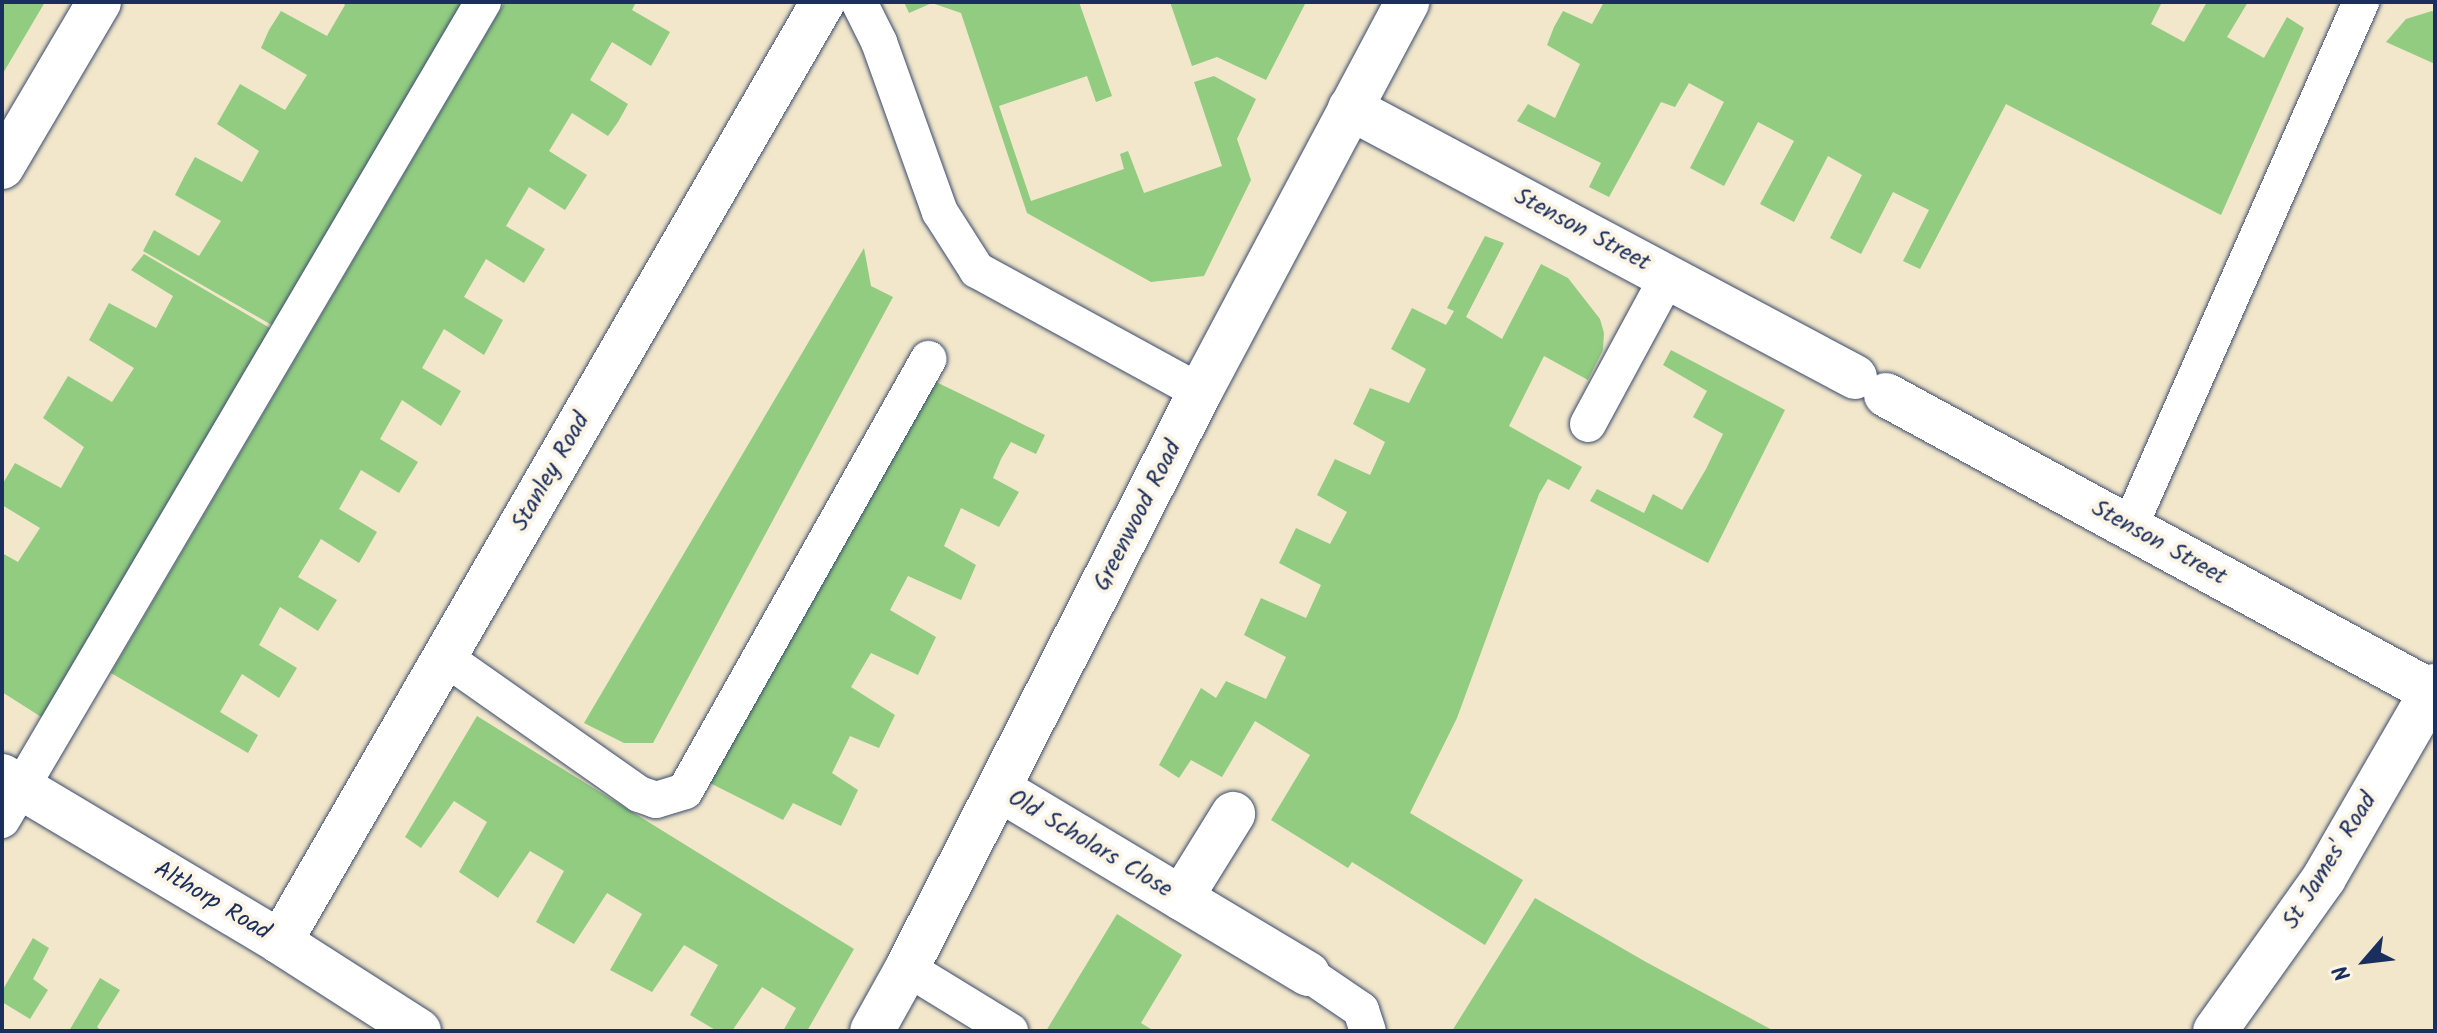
<!DOCTYPE html>
<html>
<head>
<meta charset="utf-8">
<style>
  body { margin:0 }
  #map { position:relative; width:2437px; height:1033px; overflow:hidden; background:#f2e7ca; font-family:Kalam,sans-serif }
  div>[style] { position:absolute }
  [style*='--x'] { left:calc(var(--x)*1px); top:calc(var(--y)*1px); width:calc(var(--w)*1px); rotate:calc(var(--a)*1deg) }
  .green>* { inset:0; background:#91cc80 }
  .roads { filter:drop-shadow(0 0 2px #3b4b6e) drop-shadow(0 0 2px #3b4b6e) }
  .lane>* { height:36px; margin:-18px; padding:0 18px; transform-origin:18px; border-radius:18px; background:#fff }
  .street>* { height:44px; margin:-22px; padding:0 22px; transform-origin:22px; border-radius:22px; background:#fff }
  .primary>* { height:44px; margin:-22px; padding:0 22px; transform-origin:22px; border-radius:22px; background:#fff }
  span { translate:-50% -50%; white-space:nowrap; text-align:center; line-height:1.15; -webkit-text-stroke:8px #fcf5e5; paint-order:stroke }
  .street-label { font-size:24px; color:#1b2f5e }
  .frame { position:absolute; inset:0; border:4px solid #1b2f5e; pointer-events:none }
  .north { position:absolute; left:2325px; top:921px; width:80px; height:80px; -webkit-text-stroke:6px #fcf5e5; paint-order:stroke; rotate:242deg; font-size:22px; font-weight:700; line-height:32px; text-align:center; color:#1b2f5e }
  .north::after { content:''; display:block; margin:auto; width:28px; height:36px; background:#1b2f5e; clip-path:polygon(50% 0,100% 100%,50% 72%,0 100%) }
</style>
</head>
<body>
<div id="map">
  <div class="green">
    <div style="clip-path:polygon(2px 2px,45px 2px,2px 75px)"></div>
    <div style="clip-path:polygon(342px 2px,470px 2px,277px 328px,143px 251px,154px 230px,199px 256px,221px 221px,175px 195px,184px 177px,195px 157px,242px 182px,259px 151px,217px 124px,240px 84px,285px 110px,307px 75px,261px 48px,269px 30px,281px 11px,327px 36px,345px 5px)"></div>
    <div style="clip-path:polygon(505px 2px,636px 2px,632px 10px,670px 32px,651px 66px,612px 42px,590px 80px,628px 104px,618px 122px,608px 136px,572px 113px,549px 151px,587px 175px,565px 210px,529px 187px,506px 226px,545px 249px,524px 283px,486px 259px,464px 297px,503px 320px,484px 355px,444px 329px,422px 368px,461px 391px,441px 426px,402px 400px,380px 439px,418px 462px,399px 493px,361px 470px,339px 509px,377px 532px,359px 563px,321px 539px,298px 577px,337px 600px,318px 631px,280px 607px,259px 645px,297px 668px,279px 698px,242px 674px,220px 712px,258px 735px,248px 753px,111px 673px)"></div>
    <div style="clip-path:polygon(904px 2px,1079px 2px,1112px 96px,1096px 102px,1087px 76px,999px 106px,1031px 201px,1124px 169px,1120px 154px,1128px 151px,1144px 193px,1222px 166px,1194px 82px,1214px 76px,1256px 99px,1237px 139px,1251px 180px,1204px 276px,1151px 282px,1027px 213px,961px 13px,932px 3px,909px 13px)"></div>
    <div style="clip-path:polygon(1170px 2px,1306px 2px,1266px 80px,1217px 57px,1192px 66px)"></div>
    <div style="clip-path:polygon(1604px 2px,2162px 2px,2151px 24px,2184px 42px,2207px 2px,2248px 2px,2227px 37px,2264px 58px,2287px 17px,2304px 28px,2221px 215px,2006px 104px,1920px 269px,1903px 261px,1929px 210px,1893px 192px,1861px 254px,1830px 238px,1862px 175px,1828px 156px,1794px 222px,1760px 204px,1794px 141px,1758px 122px,1724px 186px,1690px 168px,1724px 102px,1689px 83px,1675px 107px,1661px 102px,1609px 197px,1589px 187px,1601px 163px,1517px 121px,1528px 104px,1555px 118px,1580px 64px,1547px 45px,1554px 27px,1563px 11px,1592px 24px)"></div>
    <div style="clip-path:polygon(2432px 11px,2435px 13px,2435px 64px,2386px 42px,2406px 19px)"></div>
    <div style="clip-path:polygon(1485px 236px,1504px 243px,1466px 317px,1502px 339px,1541px 264px,1568px 278px,1600px 319px,1604px 333px,1603px 350px,1588px 380px,1544px 356px,1509px 426px,1582px 467px,1569px 490px,1548px 479px,1539px 494px,1457px 718px,1410px 813px,1523px 880px,1485px 945px,1352px 862px,1348px 868px,1271px 820px,1310px 755px,1255px 721px,1222px 777px,1191px 760px,1179px 778px,1159px 765px,1201px 688px,1216px 698px,1226px 681px,1266px 699px,1286px 657px,1244px 635px,1261px 598px,1306px 618px,1321px 585px,1279px 563px,1296px 528px,1330px 544px,1347px 512px,1317px 495px,1335px 459px,1370px 475px,1385px 442px,1353px 424px,1370px 388px,1409px 403px,1426px 369px,1391px 349px,1412px 308px,1446px 325px,1454px 311px,1447px 308px)"></div>
    <div style="clip-path:polygon(864px 248px,871px 286px,893px 297px,653px 743px,624px 743px,584px 723px)"></div>
    <div style="clip-path:polygon(144px 254px,275px 331px,46px 720px,2px 692px,2px 553px,18px 562px,40px 528px,2px 505px,2px 485px,15px 463px,61px 488px,84px 447px,43px 418px,68px 376px,112px 402px,134px 368px,89px 340px,109px 303px,156px 328px,173px 296px,131px 270px)"></div>
    <div style="clip-path:polygon(1671px 350px,1785px 410px,1708px 563px,1590px 501px,1597px 489px,1644px 513px,1653px 494px,1682px 510px,1706px 469px,1723px 434px,1693px 417px,1707px 391px,1663px 365px)"></div>
    <div style="clip-path:polygon(932px 380px,1045px 435px,1036px 454px,1011px 442px,1001px 459px,993px 478px,1019px 492px,999px 527px,961px 508px,944px 546px,976px 565px,961px 600px,908px 576px,890px 610px,936px 637px,918px 675px,871px 653px,851px 687px,895px 715px,879px 748px,850px 736px,832px 773px,858px 790px,841px 826px,793px 803px,783px 820px,710px 783px)"></div>
    <div style="clip-path:polygon(477px 716px,854px 949px,807px 1031px,783px 1031px,796px 1008px,762px 987px,732px 1031px,717px 1031px,690px 1015px,718px 965px,684px 945px,652px 992px,610px 970px,642px 914px,607px 893px,574px 944px,536px 922px,564px 871px,530px 851px,498px 898px,459px 872px,487px 822px,454px 801px,421px 848px,405px 837px)"></div>
    <div style="clip-path:polygon(1535px 898px,1646px 962px,1774px 1031px,1452px 1031px)"></div>
    <div style="clip-path:polygon(1117px 914px,1182px 955px,1141px 1023px,1154px 1031px,1046px 1031px)"></div>
    <div style="clip-path:polygon(33px 938px,49px 948px,33px 979px,48px 990px,30px 1019px,2px 1002px,2px 991px)"></div>
    <div style="clip-path:polygon(100px 978px,120px 990px,97px 1027px,102px 1031px,69px 1031px)"></div>
  </div>
  <div class="roads">
    <div class="lane">
      <div style="--x:859;--y:2;--w:45;--a:63.4"></div>
      <div style="--x:879;--y:42;--w:181;--a:70.3"></div>
      <div style="--x:940;--y:212;--w:69;--a:57.5"></div>
      <div style="--x:977;--y:270;--w:254;--a:28.7"></div>
      <div style="--x:1588;--y:424;--w:168;--a:-61.6"></div>
      <div style="--x:2130;--y:526;--w:573;--a:-66.21"></div>
      <div style="--x:444;--y:657;--w:238;--a:35.1"></div>
      <div style="--x:639;--y:794;--w:18;--a:19"></div>
      <div style="--x:656;--y:800;--w:30;--a:-17"></div>
      <div style="--x:685;--y:791;--w:496;--a:-60.6"></div>
      <div style="--x:2;--y:820;--w:949;--a:-59.54"></div>
      <div style="--x:907;--y:968;--w:121;--a:31.5"></div>
      <div style="--x:1308;--y:974;--w:64;--a:34.2"></div>
      <div style="--x:1361;--y:1010;--w:22;--a:72"></div>
    </div>
    <div class="street">
      <div style="--x:1350;--y:108;--w:572;--a:28.04"></div>
      <div style="--x:2;--y:167;--w:191;--a:-59.5"></div>
      <div style="--x:1886;--y:395;--w:622;--a:28.54"></div>
      <div style="--x:2;--y:776;--w:324;--a:30.8"></div>
      <div style="--x:280;--y:942;--w:165;--a:32.6"></div>
      <div style="--x:999;--y:789;--w:360;--a:30.9"></div>
      <div style="--x:1181;--y:898;--w:99;--a:-58.2"></div>
      <div style="--x:280;--y:942;--w:1086;--a:-59.99"></div>
      <div style="--x:872;--y:1031;--w:72;--a:-60.9"></div>
      <div style="--x:907;--y:968;--w:646;--a:-63.04"></div>
      <div style="--x:1200;--y:392;--w:442;--a:-62"></div>
    </div>
    <div class="primary">
      <div style="--x:2215;--y:1031;--w:188;--a:-54.5"></div>
      <div style="--x:2324;--y:878;--w:222;--a:-60"></div>
    </div>
  </div>
  <div class="street-label">
    <span style="left:1582px;top:230px;rotate:28deg">Stenson Street</span>
    <span style="left:551px;top:472px;rotate:-60deg">Stanley Road</span>
    <span style="left:1138px;top:516px;rotate:-63deg">Greenwood Road</span>
    <span style="left:2159px;top:543px;rotate:29deg">Stenson Street</span>
    <span style="left:1090px;top:844px;rotate:31deg">Old Scholars Close</span>
    <span style="left:2330px;top:861px;rotate:-58deg">St James' Road</span>
    <span style="left:212px;top:901px;rotate:31deg">Althorp Road</span>
  </div>
  <div class="frame"></div>
  <div class="north">N</div>
</div>
</body>
</html>
